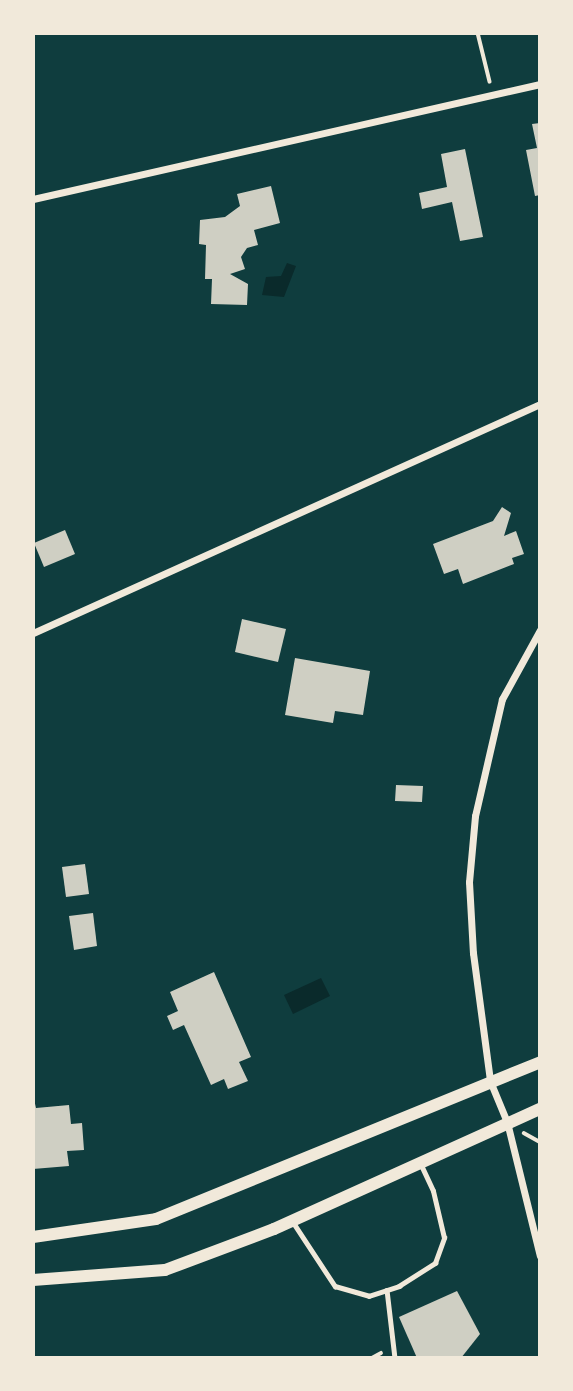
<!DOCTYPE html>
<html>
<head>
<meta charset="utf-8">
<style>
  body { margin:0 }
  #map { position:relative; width:573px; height:1391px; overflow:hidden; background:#0f3d3e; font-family:Poppins,sans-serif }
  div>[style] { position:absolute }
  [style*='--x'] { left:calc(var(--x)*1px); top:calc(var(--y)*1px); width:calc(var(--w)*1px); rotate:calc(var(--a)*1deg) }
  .water>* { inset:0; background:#0a2a2b }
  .building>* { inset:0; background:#cfcfc3 }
  .path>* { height:3.5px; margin:-1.75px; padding:0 1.75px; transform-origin:1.75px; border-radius:1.75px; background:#f1e9da }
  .service>* { height:4.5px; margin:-2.25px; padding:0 2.25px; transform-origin:2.25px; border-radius:2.25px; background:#f1e9da }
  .minor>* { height:7px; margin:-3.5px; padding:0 3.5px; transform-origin:3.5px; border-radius:3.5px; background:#f1e9da }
  .secondary>* { height:12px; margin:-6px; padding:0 6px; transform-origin:6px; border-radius:6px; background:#f1e9da }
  span { translate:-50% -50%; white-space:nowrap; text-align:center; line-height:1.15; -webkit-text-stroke:7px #f1e9da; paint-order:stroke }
  .frame { position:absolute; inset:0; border:35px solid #f1e9da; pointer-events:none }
</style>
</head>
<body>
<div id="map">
  <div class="water">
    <div style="clip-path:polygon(287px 263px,296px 266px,284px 297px,262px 295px,266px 277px,281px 276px)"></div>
    <div style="clip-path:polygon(321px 978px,330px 996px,293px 1014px,284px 995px)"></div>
  </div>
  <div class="building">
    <div style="clip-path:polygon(540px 123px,540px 195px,535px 196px,526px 150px,537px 148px,532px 124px)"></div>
    <div style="clip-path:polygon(465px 149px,483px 237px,460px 241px,452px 202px,422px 209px,419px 193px,447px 187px,441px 154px)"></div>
    <div style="clip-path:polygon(271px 186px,280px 223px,254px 230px,258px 245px,247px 248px,241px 257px,245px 269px,230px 274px,248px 284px,247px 305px,211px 304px,212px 279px,205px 279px,206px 245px,199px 244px,200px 220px,225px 217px,240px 206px,237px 194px)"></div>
    <div style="clip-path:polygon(502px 507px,511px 513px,504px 536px,516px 531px,524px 554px,512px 558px,514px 564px,463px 584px,458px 569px,444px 574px,433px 544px,493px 521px)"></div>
    <div style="clip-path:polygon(65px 530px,75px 554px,44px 567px,34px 543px)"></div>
    <div style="clip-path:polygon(242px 619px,286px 629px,278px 662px,235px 652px)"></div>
    <div style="clip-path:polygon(295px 658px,370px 671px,363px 715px,335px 711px,333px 723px,285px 715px)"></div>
    <div style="clip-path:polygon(396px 785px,423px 786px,422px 802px,395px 801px)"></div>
    <div style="clip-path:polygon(85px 864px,89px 894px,66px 897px,62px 867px)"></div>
    <div style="clip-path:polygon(93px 913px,97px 946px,74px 950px,69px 916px)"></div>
    <div style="clip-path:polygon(214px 972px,251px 1057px,239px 1062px,248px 1081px,228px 1089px,224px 1079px,211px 1085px,184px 1025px,173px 1030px,167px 1016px,178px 1011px,170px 992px)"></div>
    <div style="clip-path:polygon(33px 1095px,36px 1108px,69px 1105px,71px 1124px,82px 1123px,84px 1150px,67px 1151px,69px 1166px,33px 1169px)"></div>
    <div style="clip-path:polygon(457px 1291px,480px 1334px,461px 1358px,417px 1358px,399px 1317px)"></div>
  </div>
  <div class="path">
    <div style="--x:478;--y:33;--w:50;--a:76.2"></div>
    <div style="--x:524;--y:1133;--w:18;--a:29"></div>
    <div style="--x:372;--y:1358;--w:10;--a:-29"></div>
  </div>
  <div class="service">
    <div style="--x:293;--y:1222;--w:77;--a:56.7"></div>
    <div style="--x:335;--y:1286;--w:35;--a:16"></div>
    <div style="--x:369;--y:1296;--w:32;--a:-18"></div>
    <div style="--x:399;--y:1286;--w:43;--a:-32.6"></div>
    <div style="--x:435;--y:1263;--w:27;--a:-70"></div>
    <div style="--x:444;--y:1238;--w:48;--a:-103.2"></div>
    <div style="--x:433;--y:1191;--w:31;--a:-115"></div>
    <div style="--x:387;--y:1290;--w:68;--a:83.3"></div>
  </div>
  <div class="minor">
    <div style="--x:33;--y:199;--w:520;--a:-12.78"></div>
    <div style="--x:540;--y:630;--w:79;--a:118.8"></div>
    <div style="--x:502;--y:699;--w:120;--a:103"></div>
    <div style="--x:475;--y:816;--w:66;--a:95.2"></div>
    <div style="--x:469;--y:882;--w:71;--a:86.8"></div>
    <div style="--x:473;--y:953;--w:129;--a:82.4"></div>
    <div style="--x:490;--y:1081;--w:44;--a:67.5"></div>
    <div style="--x:507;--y:1122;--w:138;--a:76.2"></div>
    <div style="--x:33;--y:633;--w:556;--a:-24.31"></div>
  </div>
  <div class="secondary">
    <div style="--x:33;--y:1237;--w:124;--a:-8.3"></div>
    <div style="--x:156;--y:1219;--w:415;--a:-22.2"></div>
    <div style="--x:33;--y:1280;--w:132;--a:-4.3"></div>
    <div style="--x:165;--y:1270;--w:116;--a:-20.6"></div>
    <div style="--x:274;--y:1229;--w:292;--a:-24.3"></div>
  </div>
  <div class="frame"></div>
</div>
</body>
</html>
